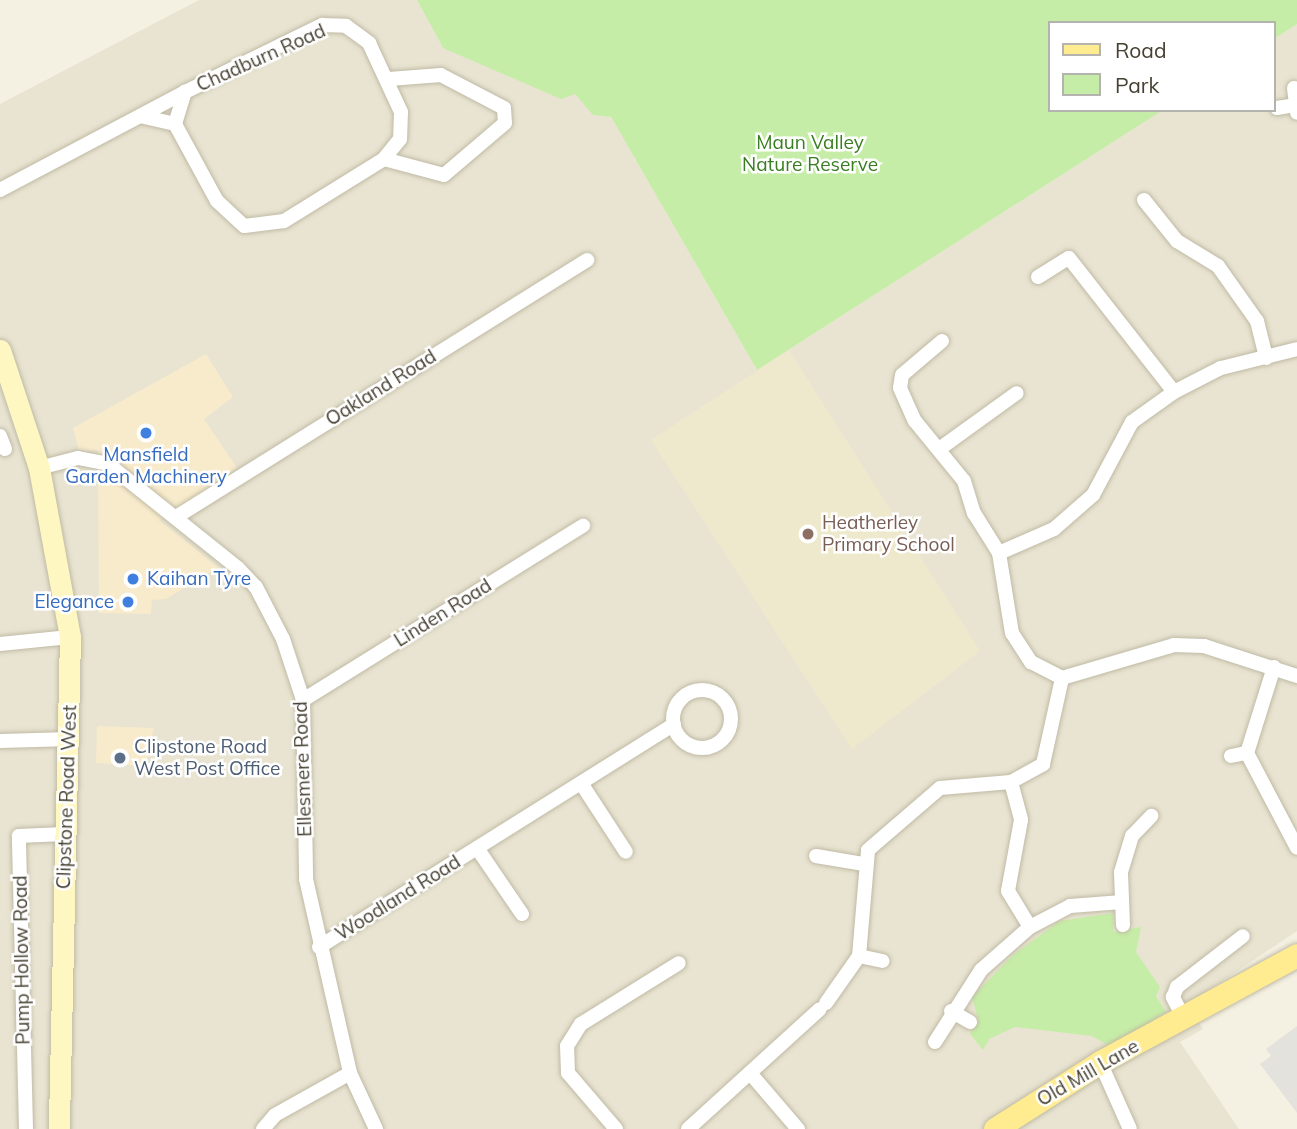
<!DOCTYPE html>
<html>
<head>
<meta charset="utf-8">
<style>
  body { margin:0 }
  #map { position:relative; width:1297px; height:1129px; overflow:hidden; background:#f4f1e3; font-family:Mulish,sans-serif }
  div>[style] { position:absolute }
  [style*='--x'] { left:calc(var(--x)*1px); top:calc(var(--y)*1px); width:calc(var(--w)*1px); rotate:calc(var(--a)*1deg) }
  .residential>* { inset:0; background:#e8e4d1 }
  .commercial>* { inset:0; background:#f8ebcc }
  .education>* { inset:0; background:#eee9cc }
  .green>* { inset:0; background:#c6eda7 }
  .parking>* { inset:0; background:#e4e2dc }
  .roads { filter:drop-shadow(0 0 2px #c0baa5) drop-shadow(0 0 2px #c0baa5) }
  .street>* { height:14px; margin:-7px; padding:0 7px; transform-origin:7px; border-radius:7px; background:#fff }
  .street>.ring { margin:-7px; padding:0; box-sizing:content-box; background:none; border:14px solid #fff; border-radius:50% }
  .secondary>* { height:21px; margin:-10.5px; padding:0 10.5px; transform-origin:10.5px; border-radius:10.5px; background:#fff7c2 }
  .primary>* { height:23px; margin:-11.5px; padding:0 11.5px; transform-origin:11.5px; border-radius:11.5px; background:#ffec91 }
  .dots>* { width:19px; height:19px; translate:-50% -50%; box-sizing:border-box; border:4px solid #fff; border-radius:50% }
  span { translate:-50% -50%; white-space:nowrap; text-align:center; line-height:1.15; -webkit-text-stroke:5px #fff; paint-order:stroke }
  .street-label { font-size:19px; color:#464133 }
  .park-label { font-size:19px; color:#397e21 }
  .shop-label { font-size:19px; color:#366cbe }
  .left { translate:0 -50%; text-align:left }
  .right { translate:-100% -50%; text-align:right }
  .education-label { font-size:19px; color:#785e54 }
  .service-label { font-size:19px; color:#4e5e75 }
  .legend { position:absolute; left:1048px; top:21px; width:228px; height:91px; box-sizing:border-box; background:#fff; border:2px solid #b5b3ad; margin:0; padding:9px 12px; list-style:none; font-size:21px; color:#464133 }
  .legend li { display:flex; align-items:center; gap:14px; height:35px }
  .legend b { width:35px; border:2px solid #b5b3ad }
</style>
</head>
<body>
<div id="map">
  <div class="residential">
    <div style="clip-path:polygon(199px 0,417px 0,443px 48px,575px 94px,593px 114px,611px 117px,757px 370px,1163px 110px,1274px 110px,1274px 39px,1297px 24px,1297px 931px,1187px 1005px,1203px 1029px,1180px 1042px,1239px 1129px,0 1129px,0 104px)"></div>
  </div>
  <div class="commercial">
    <div style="clip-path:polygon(206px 354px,233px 397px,204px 419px,237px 468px,159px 520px,218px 567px,166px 599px,152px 600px,151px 614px,99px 613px,98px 450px,79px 451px,73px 428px)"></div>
    <div style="clip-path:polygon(97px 726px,154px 728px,145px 766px,96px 763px)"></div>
  </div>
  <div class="education">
    <div style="clip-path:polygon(789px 350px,980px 651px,852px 749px,651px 440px)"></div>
  </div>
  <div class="green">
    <div style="clip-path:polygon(417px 0,1297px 0,1297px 24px,1274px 39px,1274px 23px,1050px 23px,1050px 110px,1163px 110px,757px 370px,611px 117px,593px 115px,575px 94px,561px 99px,443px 48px)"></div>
    <div style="clip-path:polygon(1113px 913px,1113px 932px,1141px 927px,1136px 952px,1160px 987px,1156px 996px,1166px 1012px,1113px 1048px,1092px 1036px,1015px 1027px,989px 1039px,983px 1050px,970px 1034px,978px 1019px,972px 997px,1013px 955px,1060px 921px)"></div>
  </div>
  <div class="parking">
    <div style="clip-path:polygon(1297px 1026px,1297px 1113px,1260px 1064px,1271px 1056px,1266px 1049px)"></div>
  </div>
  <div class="roads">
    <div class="street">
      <div style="--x:1294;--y:88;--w:25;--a:83"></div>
      <div style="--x:1277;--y:108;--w:18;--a:-9"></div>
      <div style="--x:175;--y:124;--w:34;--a:-73"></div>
      <div style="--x:384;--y:159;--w:62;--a:14.9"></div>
      <div style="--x:444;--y:175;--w:80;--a:-40.4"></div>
      <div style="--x:505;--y:123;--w:15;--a:-94"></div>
      <div style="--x:504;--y:108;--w:71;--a:-152.4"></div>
      <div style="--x:441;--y:75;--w:52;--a:175.6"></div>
      <div style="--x:0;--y:190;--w:209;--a:-27.9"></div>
      <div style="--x:185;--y:92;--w:153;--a:-26.1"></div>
      <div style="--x:322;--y:25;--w:24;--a:2"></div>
      <div style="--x:346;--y:26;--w:29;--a:36"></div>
      <div style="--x:369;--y:43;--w:76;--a:65.1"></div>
      <div style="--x:401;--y:112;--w:27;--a:92"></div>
      <div style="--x:400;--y:139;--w:26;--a:129"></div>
      <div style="--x:384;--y:159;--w:118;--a:148.2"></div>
      <div style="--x:284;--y:221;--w:40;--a:172.9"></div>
      <div style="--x:244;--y:226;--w:37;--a:-137"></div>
      <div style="--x:217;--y:201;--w:88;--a:-118.6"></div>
      <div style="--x:175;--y:124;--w:35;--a:-167"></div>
      <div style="--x:1144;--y:200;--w:53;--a:51.2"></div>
      <div style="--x:1177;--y:241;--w:48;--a:31.4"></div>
      <div style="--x:1218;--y:266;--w:67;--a:54.7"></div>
      <div style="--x:1257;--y:321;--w:38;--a:76"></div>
      <div style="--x:1038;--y:277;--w:36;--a:-32"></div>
      <div style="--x:1069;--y:258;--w:170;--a:51.9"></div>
      <div style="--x:942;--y:341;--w:52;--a:139.6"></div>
      <div style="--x:902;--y:375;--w:13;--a:99"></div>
      <div style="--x:900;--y:388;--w:36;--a:66"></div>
      <div style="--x:915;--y:421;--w:77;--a:50.8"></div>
      <div style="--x:964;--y:481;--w:34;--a:73"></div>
      <div style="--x:974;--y:513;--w:47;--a:58"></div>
      <div style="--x:999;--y:553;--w:81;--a:80.8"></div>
      <div style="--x:1012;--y:633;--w:35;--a:57"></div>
      <div style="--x:1031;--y:662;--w:35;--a:27"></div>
      <div style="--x:1062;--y:678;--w:117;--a:-16.4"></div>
      <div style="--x:1174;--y:645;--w:30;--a:2"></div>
      <div style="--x:1204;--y:646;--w:98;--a:17.9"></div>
      <div style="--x:0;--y:436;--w:14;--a:69"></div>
      <div style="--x:942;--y:447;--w:92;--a:-35.8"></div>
      <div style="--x:39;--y:468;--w:40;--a:-14.4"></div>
      <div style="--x:78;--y:458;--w:31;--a:11"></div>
      <div style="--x:108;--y:464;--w:166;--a:38.7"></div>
      <div style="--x:238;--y:568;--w:26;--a:47"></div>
      <div style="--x:256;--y:587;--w:59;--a:62.6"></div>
      <div style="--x:283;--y:639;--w:64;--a:71.8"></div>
      <div style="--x:303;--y:700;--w:179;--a:89"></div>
      <div style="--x:306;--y:879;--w:199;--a:77.2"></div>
      <div style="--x:350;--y:1073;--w:62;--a:65.1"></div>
      <div style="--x:176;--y:517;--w:485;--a:-32"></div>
      <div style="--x:999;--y:553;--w:60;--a:-23.6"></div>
      <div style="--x:1054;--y:529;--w:52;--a:-41.1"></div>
      <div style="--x:1093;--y:495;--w:83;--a:-61.9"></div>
      <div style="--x:1132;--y:422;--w:52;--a:-35.5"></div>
      <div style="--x:1174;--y:392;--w:53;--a:-27.1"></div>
      <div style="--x:1221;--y:368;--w:78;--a:-14"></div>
      <div style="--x:0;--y:644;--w:70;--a:-5.7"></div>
      <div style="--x:1274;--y:667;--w:90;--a:107.4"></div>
      <div style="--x:1247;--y:753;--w:107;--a:62.2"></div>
      <div class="ring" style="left:673px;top:690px;width:44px;height:44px"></div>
      <div style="--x:303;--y:700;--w:330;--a:-31.9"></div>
      <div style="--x:0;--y:741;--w:71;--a:-1.6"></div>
      <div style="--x:1231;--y:756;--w:16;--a:-11"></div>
      <div style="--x:1011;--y:782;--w:39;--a:75"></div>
      <div style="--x:1021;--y:820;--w:72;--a:100.4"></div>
      <div style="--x:1008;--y:891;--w:42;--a:58.6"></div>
      <div style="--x:581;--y:783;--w:82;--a:56.9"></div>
      <div style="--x:477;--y:848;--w:80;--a:55.7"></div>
      <div style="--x:816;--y:856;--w:49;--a:9.5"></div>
      <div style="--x:1123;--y:925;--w:53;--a:-92.2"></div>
      <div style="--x:1121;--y:872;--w:38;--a:-73"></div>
      <div style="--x:1132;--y:836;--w:28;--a:-46"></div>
      <div style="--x:319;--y:947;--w:419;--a:-32.1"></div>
      <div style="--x:859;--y:956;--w:24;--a:12"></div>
      <div style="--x:826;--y:1003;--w:57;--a:-54.9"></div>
      <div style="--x:859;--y:956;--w:106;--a:-85.1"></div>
      <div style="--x:868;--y:850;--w:95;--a:-40.7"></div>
      <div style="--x:940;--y:788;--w:71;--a:-4.8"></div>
      <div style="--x:1011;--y:782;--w:37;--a:-29"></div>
      <div style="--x:1043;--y:764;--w:88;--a:-77.5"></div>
      <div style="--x:951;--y:1011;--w:22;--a:30"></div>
      <div style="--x:1184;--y:1019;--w:25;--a:-117"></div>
      <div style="--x:1173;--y:997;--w:11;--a:-68"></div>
      <div style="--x:1177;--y:987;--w:83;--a:-37.7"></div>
      <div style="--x:935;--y:1042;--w:85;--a:-57.4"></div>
      <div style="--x:981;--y:970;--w:65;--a:-41.3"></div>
      <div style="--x:1030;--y:927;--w:45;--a:-27.7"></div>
      <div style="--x:1070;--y:906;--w:52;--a:-4.4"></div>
      <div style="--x:1100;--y:1062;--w:73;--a:65.9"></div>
      <div style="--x:750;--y:1073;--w:74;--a:49.4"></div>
      <div style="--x:26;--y:1129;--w:293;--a:-91.4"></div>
      <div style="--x:19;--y:836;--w:45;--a:-2.5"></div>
      <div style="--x:263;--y:1129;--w:18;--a:-49"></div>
      <div style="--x:275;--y:1115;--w:86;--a:-29.2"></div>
      <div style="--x:616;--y:1129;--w:74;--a:-130.6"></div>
      <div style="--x:568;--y:1073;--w:27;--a:-92"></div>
      <div style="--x:567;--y:1046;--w:26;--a:-58"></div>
      <div style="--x:581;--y:1024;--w:115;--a:-31.9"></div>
      <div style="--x:688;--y:1129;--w:178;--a:-42.3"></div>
    </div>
    <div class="secondary">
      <div style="--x:0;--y:350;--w:124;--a:71.7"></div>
      <div style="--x:39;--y:468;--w:172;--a:79.6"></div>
      <div style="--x:70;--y:637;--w:492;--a:91.3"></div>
    </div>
    <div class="primary">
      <div style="--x:995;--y:1129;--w:125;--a:-32.5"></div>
      <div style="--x:1100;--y:1062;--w:224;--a:-28.5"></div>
    </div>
  </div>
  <div class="dots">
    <div style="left:146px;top:433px;background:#3f7fe0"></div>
    <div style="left:808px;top:534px;background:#8d6e63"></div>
    <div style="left:133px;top:579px;background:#3f7fe0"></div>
    <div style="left:128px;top:602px;background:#3f7fe0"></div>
    <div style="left:120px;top:758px;background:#5c6f8a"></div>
  </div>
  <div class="street-label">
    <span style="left:261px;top:58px;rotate:-24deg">Chadburn Road</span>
    <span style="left:381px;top:388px;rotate:-32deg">Oakland Road</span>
    <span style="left:443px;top:613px;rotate:-32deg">Linden Road</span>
    <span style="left:303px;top:769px;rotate:-92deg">Ellesmere Road</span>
    <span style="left:67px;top:797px;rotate:-88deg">Clipstone Road West</span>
    <span style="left:398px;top:898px;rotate:-32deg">Woodland Road</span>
    <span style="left:22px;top:960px;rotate:-91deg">Pump Hollow Road</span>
    <span style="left:1088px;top:1073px;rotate:-30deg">Old Mill Lane</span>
  </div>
  <div class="park-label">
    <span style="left:810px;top:154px">Maun Valley<br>Nature Reserve</span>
  </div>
  <div class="shop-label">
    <span style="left:146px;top:466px">Mansfield<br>Garden Machinery</span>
    <span class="left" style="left:147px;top:579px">Kaihan Tyre</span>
    <span class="right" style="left:114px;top:602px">Elegance</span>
  </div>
  <div class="education-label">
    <span class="left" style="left:822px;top:534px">Heatherley<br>Primary School</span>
  </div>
  <div class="service-label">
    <span class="left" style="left:134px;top:758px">Clipstone Road<br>West Post Office</span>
  </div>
  <ul class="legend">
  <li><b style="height:9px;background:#ffec91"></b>Road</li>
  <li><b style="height:19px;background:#c6eda7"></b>Park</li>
  </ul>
</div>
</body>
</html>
